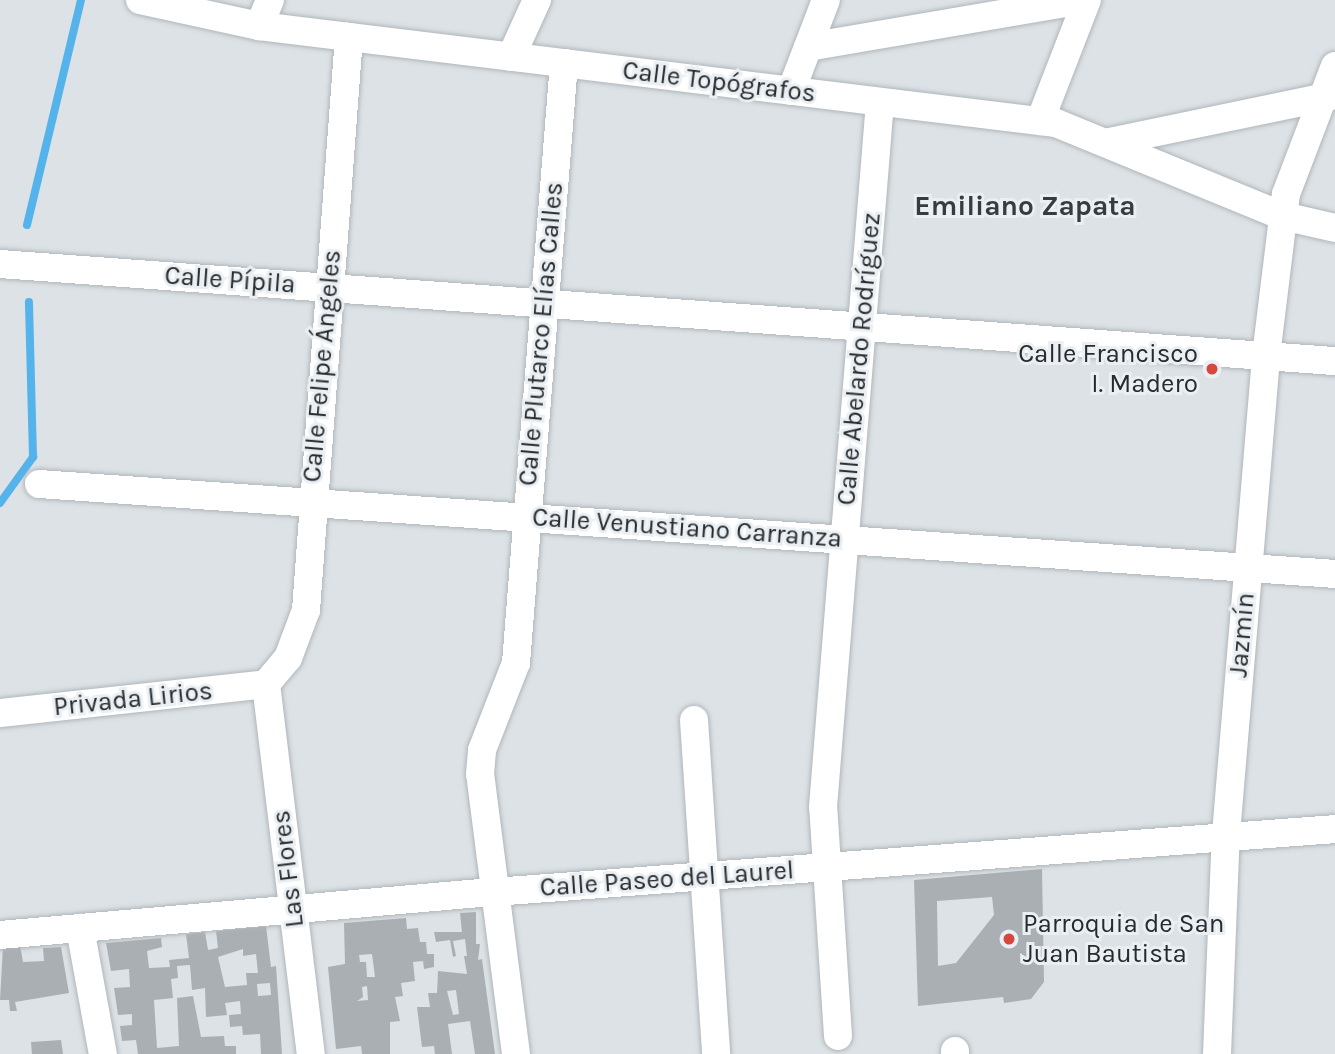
<!DOCTYPE html>
<html>
<head>
<meta charset="utf-8">
<style>
  body { margin:0 }
  #map { position:relative; width:1335px; height:1054px; overflow:hidden; background:#dce2e6; font-family:Karla,sans-serif }
  div>[style] { position:absolute }
  [style*='--x'] { left:calc(var(--x)*1px); top:calc(var(--y)*1px); width:calc(var(--w)*1px); rotate:calc(var(--a)*1deg) }
  .stream>* { height:8px; margin:-4px; padding:0 4px; transform-origin:4px; border-radius:4px; background:#54b3eb }
  .building>* { inset:0; background:#aaafb3 }
  .roads { filter:drop-shadow(0 0 2px #b0b6ba) drop-shadow(0 0 2px #b0b6ba) }
  .minor>* { height:28px; margin:-14px; padding:0 14px; transform-origin:14px; border-radius:14px; background:#fff }
  .dots>* { width:19px; height:19px; translate:-50% -50%; box-sizing:border-box; border:4px solid #e9eff3; border-radius:50% }
  span { translate:-50% -50%; white-space:nowrap; text-align:center; line-height:1.15; -webkit-text-stroke:6px #e9eff3; paint-order:stroke }
  .street-label { font-size:26px; color:#282a2c }
  .poi-label { font-size:26px; color:#282a2c }
  .right { translate:-100% -50%; text-align:right }
  .left { translate:0 -50%; text-align:left }
  .neighbourhood-label { font-size:28px; color:#373c3f; font-weight:700 }
</style>
</head>
<body>
<div id="map">
  <div class="stream">
    <div style="--x:27;--y:225;--w:231;--a:-76.5"></div>
    <div style="--x:0;--y:503;--w:57;--a:-54.3"></div>
    <div style="--x:33;--y:457;--w:155;--a:-91.5"></div>
  </div>
  <div class="building">
    <div style="clip-path:polygon(evenodd,1042px 869px,1044px 982px,1031px 999px,1004px 1003px,1003px 997px,918px 1006px,914px 880px,1042px 869px,992px 897px,994px 915px,956px 963px,938px 966px,937px 901px,992px 897px)"></div>
    <div style="clip-path:polygon(evenodd,476px 912px,476px 944px,480px 944px,478px 960px,482px 959px,495px 1054px,475px 1054px,470px 1021px,448px 1024px,452px 1054px,435px 1054px,434px 1046px,422px 1047px,417px 1007px,430px 1007px,428px 993px,437px 993px,438px 971px,467px 974px,464px 956px,467px 956px,465px 939px,453px 941px,456px 956px,453px 957px,450px 940px,436px 942px,434px 932px,462px 932px,460px 913px,476px 912px,456px 990px,459px 1014px,453px 1015px,447px 991px,456px 990px)"></div>
    <div style="clip-path:polygon(evenodd,406px 918px,407px 929px,418px 928px,420px 942px,426px 942px,427px 954px,434px 954px,434px 967px,424px 969px,423px 961px,413px 962px,415px 981px,401px 983px,403px 996px,395px 997px,400px 1021px,390px 1022px,390px 1054px,362px 1054px,361px 1046px,336px 1049px,328px 967px,345px 964px,344px 923px,406px 918px,372px 954px,375px 977px,367px 977px,366px 962px,360px 962px,359px 955px,372px 954px,406px 918px,367px 986px,368px 1000px,357px 1001px,363px 997px,362px 987px,367px 986px)"></div>
    <div style="clip-path:polygon(evenodd,266px 926px,271px 967px,276px 966px,282px 1054px,261px 1054px,260px 1034px,243px 1035px,242px 1026px,230px 1027px,229px 1015px,241px 1014px,240px 1001px,225px 1003px,227px 1015px,206px 1017px,205px 988px,192px 990px,190px 965px,177px 966px,178px 978px,171px 979px,173px 998px,154px 1000px,157px 1048px,179px 1046px,177px 998px,193px 996px,201px 1037px,224px 1036px,225px 1046px,236px 1046px,236px 1054px,138px 1054px,136px 1040px,122px 1041px,120px 1026px,132px 1025px,132px 1014px,118px 1015px,114px 988px,130px 987px,129px 969px,111px 971px,106px 943px,161px 938px,162px 947px,147px 951px,149px 968px,170px 967px,169px 960px,189px 958px,186px 934px,205px 932px,208px 950px,218px 948px,216px 931px,266px 926px,243px 949px,243px 956px,256px 954px,258px 973px,246px 973px,247px 985px,225px 987px,218px 957px,243px 949px,266px 926px,270px 983px,271px 995px,258px 996px,257px 984px,270px 983px)"></div>
    <div style="clip-path:polygon(20px 945px,23px 962px,44px 961px,43px 948px,61px 947px,69px 993px,15px 1002px,17px 1011px,10px 1011px,9px 1000px,0 1000px,3px 946px)"></div>
    <div style="clip-path:polygon(61px 1040px,63px 1054px,32px 1054px,31px 1042px)"></div>
  </div>
  <div class="roads">
    <div class="minor">
      <div style="--x:140;--y:0;--w:122;--a:12.3"></div>
      <div style="--x:259;--y:26;--w:803;--a:6.94"></div>
      <div style="--x:1056;--y:123;--w:245;--a:22.3"></div>
      <div style="--x:1283;--y:216;--w:53;--a:13"></div>
      <div style="--x:259;--y:26;--w:28;--a:-67"></div>
      <div style="--x:808;--y:47;--w:279;--a:-9.7"></div>
      <div style="--x:511;--y:57;--w:63;--a:-65.5"></div>
      <div style="--x:791;--y:91;--w:97;--a:-69"></div>
      <div style="--x:1040;--y:121;--w:130;--a:-68.8"></div>
      <div style="--x:1109;--y:142;--w:231;--a:-11.7"></div>
      <div style="--x:0;--y:264;--w:1339;--a:4.16"></div>
      <div style="--x:39;--y:484;--w:1299;--a:3.97"></div>
      <div style="--x:266;--y:684;--w:34;--a:-50"></div>
      <div style="--x:288;--y:658;--w:51;--a:-69.4"></div>
      <div style="--x:306;--y:610;--w:575;--a:-85.71"></div>
      <div style="--x:266;--y:684;--w:373;--a:83.1"></div>
      <div style="--x:0;--y:713;--w:268;--a:-6.2"></div>
      <div style="--x:694;--y:720;--w:335;--a:86.2"></div>
      <div style="--x:80;--y:928;--w:128;--a:79.7"></div>
      <div style="--x:0;--y:935;--w:496;--a:-5"></div>
      <div style="--x:494;--y:892;--w:843;--a:-4.28"></div>
      <div style="--x:838;--y:1036;--w:229;--a:-93.7"></div>
      <div style="--x:823;--y:807;--w:707;--a:-85.38"></div>
      <div style="--x:955;--y:1051;--w:3;--a:90"></div>
      <div style="--x:516;--y:1054;--w:282;--a:-97.3"></div>
      <div style="--x:480;--y:774;--w:24;--a:-85"></div>
      <div style="--x:482;--y:750;--w:93;--a:-68.7"></div>
      <div style="--x:516;--y:663;--w:602;--a:-85.43"></div>
      <div style="--x:1217;--y:1054;--w:220;--a:-87.7"></div>
      <div style="--x:1226;--y:834;--w:480;--a:-85.2"></div>
      <div style="--x:1266;--y:356;--w:163;--a:-83"></div>
      <div style="--x:1286;--y:194;--w:137;--a:-69.1"></div>
    </div>
  </div>
  <div class="dots">
    <div style="left:1212px;top:369px;background:#d6483e"></div>
    <div style="left:1009px;top:939px;background:#d6483e"></div>
  </div>
  <div class="street-label">
    <span style="left:719px;top:82px;rotate:7deg">Calle Topógrafos</span>
    <span style="left:230px;top:280px;rotate:4deg">Calle Pípila</span>
    <span style="left:541px;top:334px;rotate:-85deg">Calle Plutarco Elías Calles</span>
    <span style="left:859px;top:359px;rotate:-85deg">Calle Abelardo Rodríguez</span>
    <span style="left:322px;top:366px;rotate:-85deg">Calle Felipe Ángeles</span>
    <span style="left:687px;top:528px;rotate:4deg">Calle Venustiano Carranza</span>
    <span style="left:1242px;top:635px;rotate:-85deg">Jazmín</span>
    <span style="left:133px;top:699px;rotate:-6deg">Privada Lirios</span>
    <span style="left:288px;top:869px;rotate:-97deg">Las Flores</span>
    <span style="left:667px;top:879px;rotate:-4deg">Calle Paseo del Laurel</span>
  </div>
  <div class="poi-label">
    <span class="right" style="left:1198px;top:369px">Calle Francisco<br>I. Madero</span>
    <span class="left" style="left:1023px;top:939px">Parroquia de San<br>Juan Bautista</span>
  </div>
  <div class="neighbourhood-label">
    <span style="left:1025px;top:206px">Emiliano Zapata</span>
  </div>
</div>
</body>
</html>
